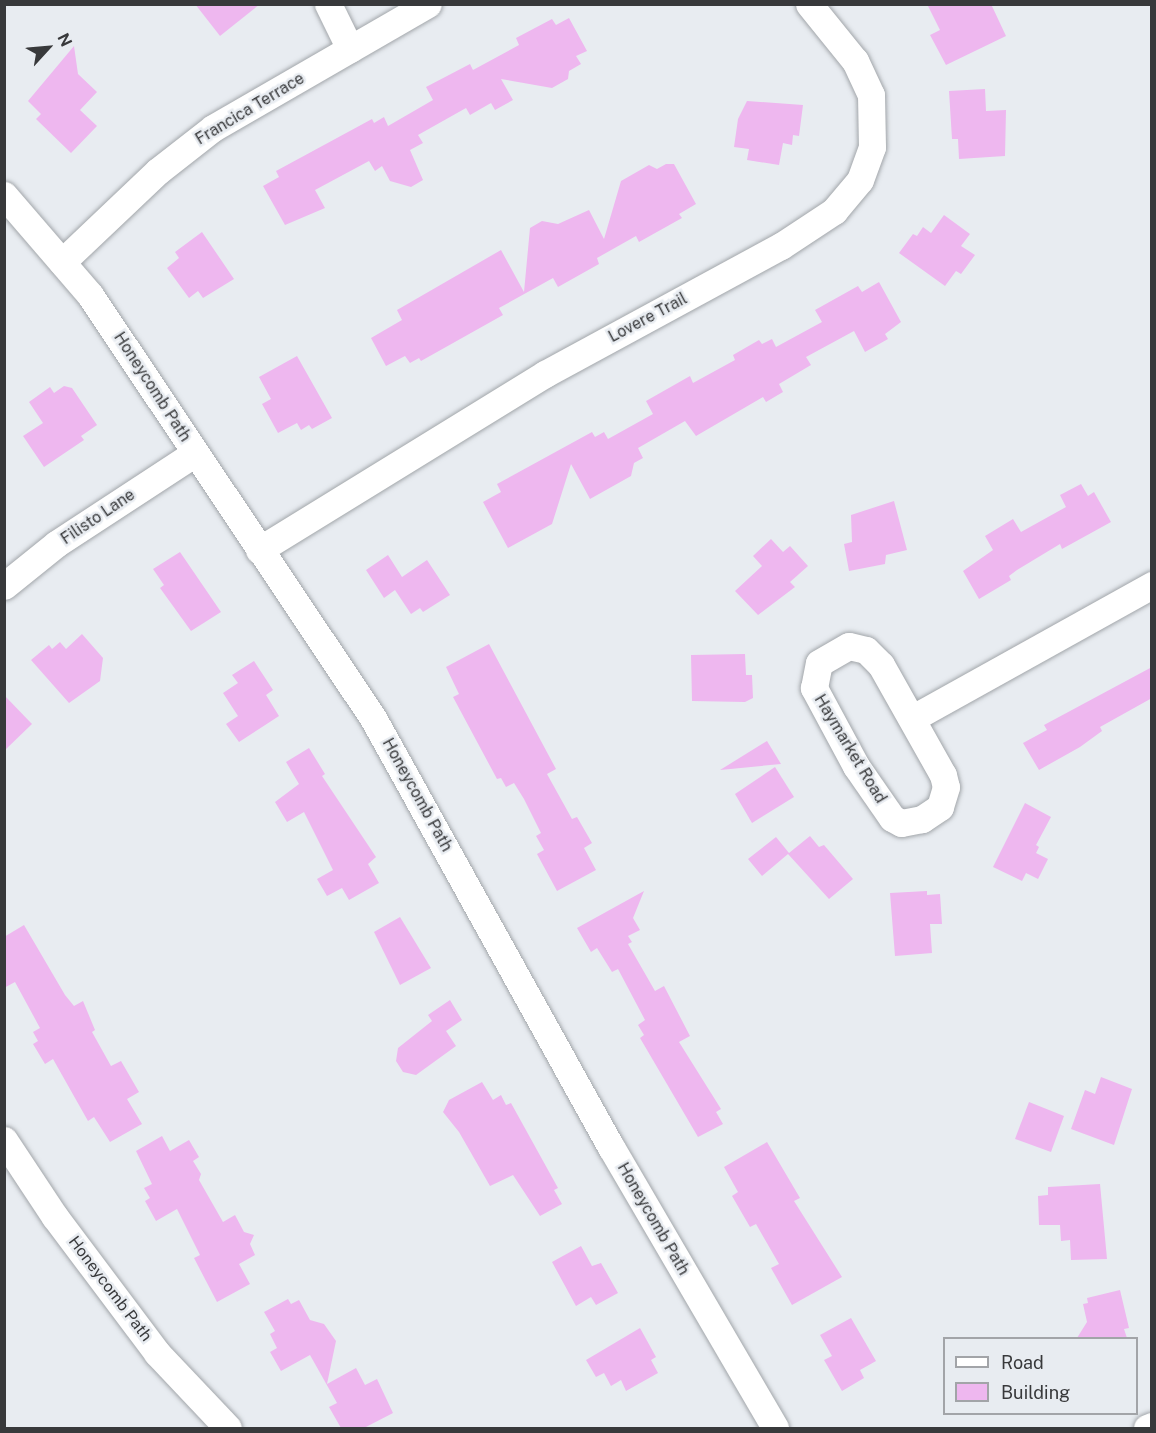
<!DOCTYPE html>
<html>
<head>
<meta charset="utf-8">
<style>
  body { margin:0 }
  #map { position:relative; width:1156px; height:1433px; overflow:hidden; background:#e8ecf1; font-family:"Public Sans",sans-serif }
  div>[style] { position:absolute }
  [style*='--x'] { left:calc(var(--x)*1px); top:calc(var(--y)*1px); width:calc(var(--w)*1px); rotate:calc(var(--a)*1deg) }
  .building>* { inset:0; background:#eeb7ef }
  .roads { filter:drop-shadow(0 0 2px #a2a6aa) drop-shadow(0 0 2px #a2a6aa) }
  .street>* { height:27px; margin:-13.5px; padding:0 13.5px; transform-origin:13.5px; border-radius:13.5px; background:#fff }
  span { translate:-50% -50%; white-space:nowrap; text-align:center; line-height:1.15; -webkit-text-stroke:5px #e8ecf1; paint-order:stroke }
  .street-label { font-size:16px; color:#38393b }
  .frame { position:absolute; inset:0; border:6px solid #38393b; pointer-events:none }
  .legend { position:absolute; left:943px; top:1337px; width:195px; height:78px; box-sizing:border-box; background:#e8ecf1; border:2px solid #a2a4a8; margin:0; padding:8px 10px; list-style:none; font-size:18px; color:#38393b }
  .legend li { display:flex; align-items:center; gap:12px; height:30px }
  .legend b { width:30px; border:2px solid #a2a4a8 }
  .north { position:absolute; left:18px; top:18px; width:60px; height:60px; -webkit-text-stroke:4px #e8ecf1; paint-order:stroke; rotate:64deg; font-size:16px; font-weight:700; line-height:24px; text-align:center; color:#38393b }
  .north::after { content:''; display:block; margin:auto; width:21px; height:27px; background:#38393b; clip-path:polygon(50% 0,100% 100%,50% 72%,0 100%) }
</style>
</head>
<body>
<div id="map">
  <div class="building">
    <div style="clip-path:polygon(195px 4px,260px 4px,220px 36px)"></div>
    <div style="clip-path:polygon(927px 4px,991px 4px,1006px 36px,946px 65px,930px 35px,940px 30px)"></div>
    <div style="clip-path:polygon(569px 18px,587px 51px,576px 56px,581px 64px,569px 71px,568px 79px,552px 88px,501px 79px,513px 100px,495px 110px,491px 103px,470px 115px,466px 108px,418px 135px,423px 143px,410px 150px,423px 180px,411px 187px,390px 181px,382px 166px,375px 171px,369px 161px,315px 190px,325px 208px,285px 225px,263px 186px,279px 177px,276px 171px,372px 119px,374px 123px,384px 117px,388px 126px,433px 100px,426px 87px,470px 64px,473px 70px,519px 45px,516px 38px,552px 19px,556px 25px)"></div>
    <div style="clip-path:polygon(74px 46px,78px 74px,97px 92px,80px 110px,97px 126px,71px 153px,36px 119px,41px 114px,28px 101px)"></div>
    <div style="clip-path:polygon(985px 89px,986px 111px,1006px 110px,1005px 156px,959px 159px,958px 139px,952px 139px,949px 91px)"></div>
    <div style="clip-path:polygon(747px 101px,803px 105px,799px 136px,793px 135px,792px 145px,783px 143px,779px 165px,747px 160px,749px 149px,734px 147px,738px 119px)"></div>
    <div style="clip-path:polygon(666px 164px,674px 164px,696px 204px,679px 214px,682px 218px,639px 242px,636px 236px,597px 258px,599px 264px,558px 287px,553px 278px,499px 308px,503px 315px,421px 361px,419px 358px,410px 363px,405px 356px,386px 366px,371px 338px,402px 320px,397px 310px,501px 250px,524px 292px,530px 228px,542px 221px,558px 224px,589px 210px,604px 239px,621px 181px,649px 165px,657px 169px)"></div>
    <div style="clip-path:polygon(944px 215px,970px 234px,961px 246px,975px 255px,961px 274px,956px 271px,945px 286px,899px 253px,913px 234px,917px 236px,923px 227px,931px 233px)"></div>
    <div style="clip-path:polygon(202px 232px,234px 279px,203px 298px,198px 291px,189px 298px,167px 268px,179px 258px,175px 252px)"></div>
    <div style="clip-path:polygon(879px 282px,901px 322px,885px 334px,888px 339px,865px 352px,854px 331px,806px 357px,811px 365px,779px 384px,783px 392px,766px 402px,763px 397px,696px 436px,685px 421px,638px 448px,643px 458px,634px 463px,631px 476px,590px 499px,571px 464px,552px 524px,508px 548px,483px 502px,501px 492px,497px 484px,592px 432px,595px 437px,604px 432px,608px 439px,653px 414px,646px 401px,690px 376px,693px 383px,735px 360px,733px 355px,759px 340px,762px 344px,772px 339px,776px 347px,822px 322px,815px 310px,858px 286px,862px 292px)"></div>
    <div style="clip-path:polygon(297px 356px,332px 418px,312px 429px,309px 425px,301px 430px,297px 423px,278px 433px,262px 404px,271px 399px,259px 377px)"></div>
    <div style="clip-path:polygon(64px 386px,72px 388px,97px 425px,81px 436px,84px 440px,44px 467px,23px 436px,43px 423px,29px 402px,50px 387px,54px 393px)"></div>
    <div style="clip-path:polygon(1081px 484px,1088px 496px,1094px 492px,1111px 522px,1062px 549px,1060px 544px,1017px 570px,1009px 576px,1011px 580px,979px 599px,963px 571px,993px 550px,985px 536px,1013px 519px,1021px 532px,1066px 507px,1060px 495px)"></div>
    <div style="clip-path:polygon(894px 501px,907px 550px,886px 555px,885px 564px,849px 571px,844px 544px,852px 542px,851px 515px)"></div>
    <div style="clip-path:polygon(771px 539px,783px 552px,790px 546px,808px 566px,790px 582px,795px 587px,758px 615px,735px 591px,762px 566px,753px 556px)"></div>
    <div style="clip-path:polygon(180px 552px,221px 612px,191px 631px,160px 588px,164px 585px,153px 569px)"></div>
    <div style="clip-path:polygon(388px 555px,402px 577px,427px 560px,450px 595px,423px 612px,420px 608px,411px 614px,395px 590px,384px 598px,366px 570px)"></div>
    <div style="clip-path:polygon(82px 634px,103px 658px,100px 681px,69px 703px,31px 660px,49px 645px,52px 649px,60px 642px,66px 649px)"></div>
    <div style="clip-path:polygon(489px 644px,556px 769px,547px 774px,572px 819px,577px 817px,592px 843px,584px 848px,596px 870px,557px 891px,537px 854px,544px 850px,536px 836px,541px 833px,524px 799px,514px 783px,506px 787px,501px 778px,497px 779px,453px 697px,459px 694px,446px 667px)"></div>
    <div style="clip-path:polygon(745px 654px,746px 675px,752px 675px,753px 698px,745px 702px,692px 701px,691px 655px)"></div>
    <div style="clip-path:polygon(254px 661px,273px 690px,266px 695px,279px 716px,239px 742px,226px 724px,238px 716px,223px 693px,238px 683px,232px 675px)"></div>
    <div style="clip-path:polygon(1152px 667px,1152px 698px,1100px 727px,1102px 731px,1080px 747px,1039px 770px,1023px 743px,1047px 730px,1044px 725px)"></div>
    <div style="clip-path:polygon(4px 695px,32px 724px,4px 751px)"></div>
    <div style="clip-path:polygon(767px 741px,781px 764px,720px 770px)"></div>
    <div style="clip-path:polygon(309px 748px,325px 774px,322px 776px,376px 857px,368px 864px,379px 883px,349px 900px,342px 888px,327px 896px,317px 879px,333px 870px,304px 812px,287px 822px,275px 802px,299px 784px,286px 762px)"></div>
    <div style="clip-path:polygon(775px 767px,794px 797px,752px 823px,735px 794px)"></div>
    <div style="clip-path:polygon(1025px 803px,1051px 817px,1036px 845px,1039px 847px,1036px 853px,1048px 859px,1038px 879px,1026px 873px,1022px 881px,993px 867px)"></div>
    <div style="clip-path:polygon(810px 836px,819px 847px,824px 845px,853px 879px,829px 899px,788px 854px,762px 876px,748px 859px,776px 837px,789px 853px)"></div>
    <div style="clip-path:polygon(644px 891px,633px 918px,640px 930px,628px 936px,632px 942px,628px 944px,655px 991px,664px 986px,690px 1036px,679px 1042px,721px 1109px,716px 1112px,723px 1124px,698px 1137px,640px 1038px,644px 1035px,638px 1025px,645px 1020px,618px 969px,612px 972px,597px 948px,591px 952px,577px 928px)"></div>
    <div style="clip-path:polygon(927px 891px,927px 895px,940px 894px,942px 924px,930px 924px,932px 953px,895px 956px,890px 893px)"></div>
    <div style="clip-path:polygon(400px 917px,431px 968px,400px 985px,374px 932px)"></div>
    <div style="clip-path:polygon(24px 925px,65px 995px,74px 1006px,83px 1001px,95px 1030px,92px 1032px,111px 1066px,121px 1061px,139px 1092px,127px 1099px,142px 1124px,110px 1142px,94px 1117px,88px 1121px,53px 1059px,45px 1064px,33px 1044px,38px 1041px,33px 1032px,40px 1028px,15px 982px,4px 988px,4px 937px)"></div>
    <div style="clip-path:polygon(450px 1000px,462px 1020px,446px 1031px,456px 1046px,416px 1075px,403px 1072px,396px 1061px,398px 1048px,432px 1021px,428px 1015px)"></div>
    <div style="clip-path:polygon(1101px 1077px,1132px 1089px,1114px 1145px,1071px 1129px,1085px 1090px,1095px 1094px)"></div>
    <div style="clip-path:polygon(482px 1082px,493px 1100px,501px 1095px,506px 1105px,511px 1103px,558px 1188px,554px 1190px,562px 1204px,540px 1216px,513px 1175px,490px 1186px,459px 1132px,443px 1112px,449px 1100px)"></div>
    <div style="clip-path:polygon(1029px 1102px,1064px 1116px,1051px 1152px,1015px 1139px)"></div>
    <div style="clip-path:polygon(162px 1136px,170px 1151px,189px 1140px,199px 1157px,193px 1161px,201px 1174px,199px 1180px,223px 1222px,235px 1215px,244px 1232px,254px 1235px,250px 1244px,255px 1255px,239px 1264px,250px 1284px,217px 1302px,194px 1258px,200px 1255px,177px 1209px,156px 1221px,145px 1201px,150px 1198px,144px 1188px,152px 1184px,136px 1151px)"></div>
    <div style="clip-path:polygon(767px 1142px,800px 1198px,794px 1201px,842px 1277px,792px 1305px,771px 1268px,779px 1264px,756px 1224px,750px 1227px,732px 1196px,738px 1192px,724px 1167px)"></div>
    <div style="clip-path:polygon(1100px 1184px,1107px 1259px,1071px 1260px,1070px 1240px,1061px 1241px,1060px 1225px,1039px 1225px,1038px 1196px,1048px 1195px,1048px 1187px)"></div>
    <div style="clip-path:polygon(581px 1246px,592px 1266px,601px 1263px,618px 1293px,596px 1305px,591px 1297px,576px 1306px,552px 1262px)"></div>
    <div style="clip-path:polygon(1120px 1290px,1129px 1328px,1124px 1329px,1127px 1338px,1077px 1338px,1087px 1322px,1083px 1304px,1088px 1303px,1087px 1298px)"></div>
    <div style="clip-path:polygon(288px 1299px,291px 1304px,299px 1300px,310px 1320px,324px 1324px,336px 1341px,327px 1384px,356px 1368px,365px 1385px,377px 1379px,393px 1413px,364px 1428px,341px 1428px,329px 1407px,337px 1403px,310px 1355px,281px 1371px,270px 1352px,277px 1348px,270px 1334px,275px 1331px,264px 1312px)"></div>
    <div style="clip-path:polygon(851px 1318px,876px 1361px,860px 1370px,864px 1378px,842px 1391px,824px 1360px,832px 1356px,820px 1335px)"></div>
    <div style="clip-path:polygon(640px 1328px,656px 1357px,651px 1360px,658px 1373px,626px 1391px,621px 1380px,611px 1386px,604px 1373px,596px 1377px,586px 1360px)"></div>
  </div>
  <div class="roads">
    <div class="street">
      <div style="--x:328;--y:4;--w:50;--a:63.9"></div>
      <div style="--x:4;--y:195;--w:132;--a:49.3"></div>
      <div style="--x:90;--y:295;--w:509;--a:56.22"></div>
      <div style="--x:373;--y:718;--w:491;--a:61"></div>
      <div style="--x:611;--y:1147;--w:325;--a:59.7"></div>
      <div style="--x:62;--y:262;--w:132;--a:-43.5"></div>
      <div style="--x:158;--y:171;--w:70;--a:-38"></div>
      <div style="--x:213;--y:128;--w:248;--a:-30"></div>
      <div style="--x:259;--y:550;--w:336;--a:-31.6"></div>
      <div style="--x:545;--y:374;--w:268;--a:-28.5"></div>
      <div style="--x:781;--y:246;--w:64;--a:-33.4"></div>
      <div style="--x:834;--y:211;--w:40;--a:-50"></div>
      <div style="--x:860;--y:180;--w:35;--a:-70"></div>
      <div style="--x:872;--y:147;--w:52;--a:-91.1"></div>
      <div style="--x:871;--y:95;--w:38;--a:-115"></div>
      <div style="--x:855;--y:61;--w:73;--a:-128.9"></div>
      <div style="--x:4;--y:586;--w:67;--a:-38.9"></div>
      <div style="--x:56;--y:544;--w:166;--a:-33.2"></div>
      <div style="--x:849;--y:646;--w:17;--a:13"></div>
      <div style="--x:866;--y:650;--w:21;--a:45"></div>
      <div style="--x:881;--y:665;--w:126;--a:60.6"></div>
      <div style="--x:943;--y:775;--w:12;--a:76"></div>
      <div style="--x:946;--y:787;--w:21;--a:107"></div>
      <div style="--x:940;--y:807;--w:22;--a:146"></div>
      <div style="--x:922;--y:819;--w:21;--a:169"></div>
      <div style="--x:901;--y:823;--w:10;--a:-151"></div>
      <div style="--x:892;--y:818;--w:63;--a:-124.7"></div>
      <div style="--x:856;--y:766;--w:89;--a:-118.3"></div>
      <div style="--x:814;--y:688;--w:25;--a:-79"></div>
      <div style="--x:819;--y:663;--w:34;--a:-30"></div>
      <div style="--x:913;--y:718;--w:274;--a:-29.1"></div>
      <div style="--x:4;--y:1140;--w:92;--a:56.5"></div>
      <div style="--x:55;--y:1217;--w:170;--a:53.1"></div>
      <div style="--x:157;--y:1353;--w:103;--a:46.6"></div>
      <div style="--x:1147;--y:1428;--w:5;--a:-22"></div>
    </div>
  </div>
  <div class="street-label">
    <span style="left:250px;top:109px;rotate:-31deg">Francica Terrace</span>
    <span style="left:648px;top:318px;rotate:-28deg">Lovere Trail</span>
    <span style="left:152px;top:387px;rotate:57deg">Honeycomb Path</span>
    <span style="left:98px;top:517px;rotate:-34deg">Filisto Lane</span>
    <span style="left:850px;top:749px;rotate:59deg">Haymarket Road</span>
    <span style="left:417px;top:795px;rotate:61deg">Honeycomb Path</span>
    <span style="left:653px;top:1219px;rotate:60deg">Honeycomb Path</span>
    <span style="left:110px;top:1289px;rotate:53deg">Honeycomb Path</span>
  </div>
  <div class="frame"></div>
  <ul class="legend">
  <li><b style="height:8px;background:#fff"></b>Road</li>
  <li><b style="height:16px;background:#eeb7ef"></b>Building</li>
  </ul>
  <div class="north">N</div>
</div>
</body>
</html>
